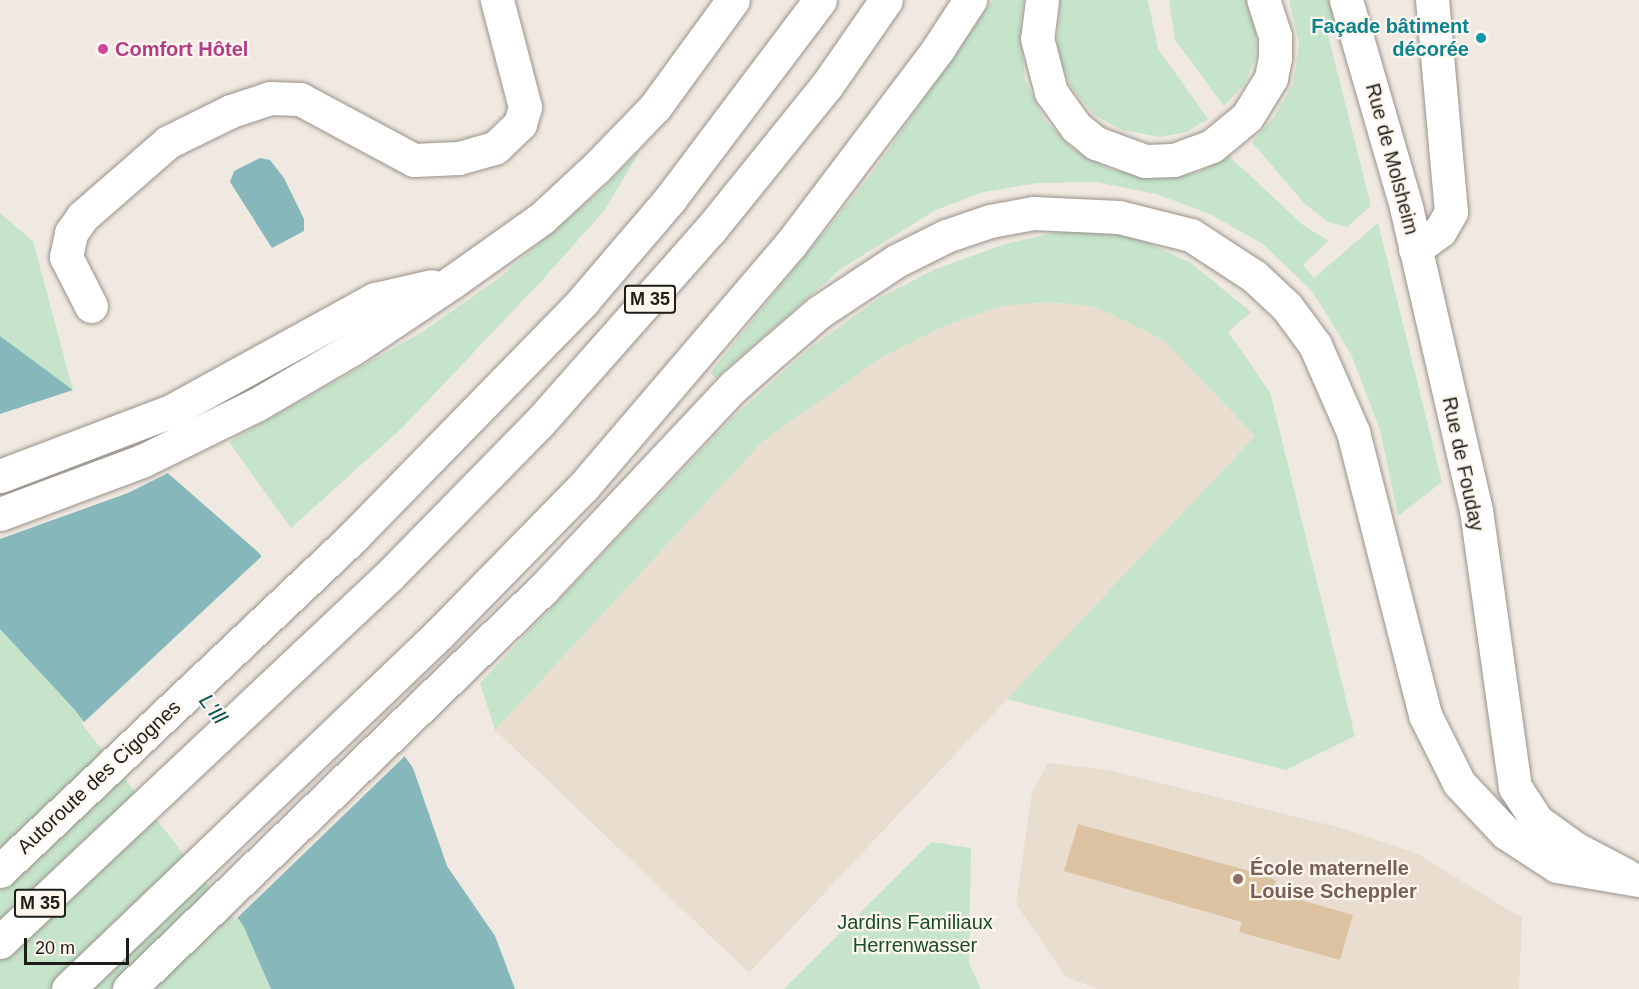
<!DOCTYPE html>
<html>
<head>
<meta charset="utf-8">
<style>
  body { margin:0 }
  #map { position:relative; width:1639px; height:989px; overflow:hidden; background:#f0e9e1; font-family:Arial,sans-serif }
  div>[style] { position:absolute }
  [style*='--x'] { left:calc(var(--x)*1px); top:calc(var(--y)*1px); width:calc(var(--w)*1px); rotate:calc(var(--a)*1deg) }
  .built>* { inset:0; background:#e9ddcf }
  .green>* { inset:0; background:#c5e4ca }
  .water>* { inset:0; background:#86b8bb }
  .pier>* { inset:0; background:#f0e9e1 }
  .building>* { inset:0; background:#ddc2a2 }
  .roads { filter:drop-shadow(0 0 2px #98928b) drop-shadow(0 0 2px #98928b) }
  .street>* { height:33px; margin:-16.5px; padding:0 16.5px; transform-origin:16.5px; border-radius:16.5px; background:#fff }
  .secondary>* { height:33px; margin:-16.5px; padding:0 16.5px; transform-origin:16.5px; border-radius:16.5px; background:#fff }
  .highway>* { height:33px; margin:-16.5px; padding:0 16.5px; transform-origin:16.5px; border-radius:16.5px; background:#fff }
  .dots>* { width:16px; height:16px; translate:-50% -50%; box-sizing:border-box; border:3px solid #fdf6ee; border-radius:50% }
  span { translate:-50% -50%; white-space:nowrap; text-align:center; line-height:1.15; -webkit-text-stroke:4.5px #fdf6ee; paint-order:stroke }
  .shield-label span { padding:2px 4px; background:#fdf6ee; border:2px solid; border-radius:4px; -webkit-text-stroke-width:0 }
  .shield-label { font-size:18px; color:#1e1c19; font-weight:700 }
  .culture-label { font-size:20px; color:#0d838f; font-weight:700 }
  .right { translate:-100% -50%; text-align:right }
  .hotel-label { font-size:20px; color:#b23c85; font-weight:700 }
  .left { translate:0 -50%; text-align:left }
  .street-label { font-size:20px; color:#1e1c19 }
  .education-label { font-size:20px; color:#785e54; font-weight:700 }
  .park-label { font-size:20px; color:#194d28 }
  .water-label { font-size:21px; color:#015053; font-style:italic }
  .scale { position:absolute; left:24px; top:938px; width:105px; height:27px; box-sizing:border-box; border:3px solid #1e1c19; border-top:0; padding-left:8px; font-size:18px; line-height:21px; white-space:nowrap; color:#1e1c19; -webkit-text-stroke:4px #fdf6ee; paint-order:stroke }
</style>
</head>
<body>
<div id="map">
  <div class="built">
    <div style="clip-path:polygon(1048px 302px,1096px 307px,1163px 340px,1255px 436px,749px 973px,495px 730px,763px 441px,881px 358px,942px 327px,1002px 306px)"></div>
    <div style="clip-path:polygon(1048px 763px,1108px 770px,1342px 828px,1416px 853px,1522px 918px,1519px 989px,1098px 989px,1066px 977px,1016px 904px,1032px 793px)"></div>
  </div>
  <div class="green">
    <div style="clip-path:polygon(993px 0,1024px 0,1020px 24px,1025px 80px,1044px 119px,1070px 147px,1109px 169px,1145px 176px,1197px 173px,1229px 156px,1303px 225px,1329px 241px,1303px 265px,1314px 278px,1378px 223px,1442px 482px,1398px 516px,1380px 430px,1351px 354px,1312px 291px,1263px 244px,1210px 214px,1156px 194px,1096px 182px,1038px 183px,983px 192px,936px 210px,842px 268px,716px 378px,710px 373px,870px 176px)"></div>
    <div style="clip-path:polygon(1060px 0,1148px 0,1158px 49px,1208px 119px,1187px 132px,1160px 137px,1122px 130px,1094px 115px,1072px 88px,1057px 54px)"></div>
    <div style="clip-path:polygon(1169px 0,1248px 0,1256px 26px,1255px 59px,1244px 85px,1224px 106px,1175px 40px)"></div>
    <div style="clip-path:polygon(1289px 0,1331px 0,1341px 22px,1326px 27px,1371px 206px,1347px 227px,1328px 222px,1305px 204px,1252px 142px,1274px 117px,1293px 84px,1299px 45px)"></div>
    <div style="clip-path:polygon(641px 149px,604px 211px,544px 278px,402px 428px,291px 528px,229px 442px,422px 332px,499px 278px,603px 189px)"></div>
    <div style="clip-path:polygon(0 213px,33px 241px,73px 390px,0 336px)"></div>
    <div style="clip-path:polygon(1106px 231px,1148px 243px,1191px 263px,1251px 312px,1228px 332px,1270px 392px,1355px 736px,1286px 770px,1007px 699px,1255px 436px,1163px 340px,1096px 307px,1048px 302px,1002px 306px,942px 327px,881px 358px,763px 441px,495px 730px,480px 683px,731px 419px,810px 348px,878px 299px,933px 270px,1005px 244px,1059px 232px)"></div>
    <div style="clip-path:polygon(0 629px,74px 709px,243px 925px,271px 989px,0 989px)"></div>
    <div style="clip-path:polygon(931px 842px,971px 848px,969px 963px,981px 989px,784px 989px)"></div>
  </div>
  <div class="water">
    <div style="clip-path:polygon(260px 158px,270px 160px,284px 178px,304px 219px,304px 231px,272px 248px,230px 182px,234px 171px)"></div>
    <div style="clip-path:polygon(0 336px,73px 390px,259px 553px,413px 768px,447px 866px,495px 936px,515px 989px,271px 989px,243px 925px,74px 709px,0 629px)"></div>
  </div>
  <div class="pier">
    <div style="clip-path:polygon(76px 389px,170px 472px,128px 493px,0 539px,0 414px)"></div>
    <div style="clip-path:polygon(263px 555px,407px 754px,235px 920px,82px 724px)"></div>
  </div>
  <div class="building">
    <div style="clip-path:polygon(1078px 824px,1257px 873px,1276px 880px,1273px 892px,1353px 915px,1340px 960px,1239px 932px,1242px 922px,1064px 871px)"></div>
  </div>
  <div class="roads">
    <div class="street">
      <div style="--x:91;--y:306;--w:55;--a:-117"></div>
      <div style="--x:66;--y:257;--w:25;--a:-78"></div>
      <div style="--x:71;--y:233;--w:19;--a:-55"></div>
      <div style="--x:82;--y:217;--w:114;--a:-41.1"></div>
      <div style="--x:168;--y:142;--w:70;--a:-26.2"></div>
      <div style="--x:231;--y:111;--w:41;--a:-18.4"></div>
      <div style="--x:270;--y:98;--w:30;--a:2"></div>
      <div style="--x:300;--y:99;--w:129;--a:28.2"></div>
      <div style="--x:414;--y:160;--w:45;--a:-2.5"></div>
      <div style="--x:459;--y:158;--w:37;--a:-16"></div>
      <div style="--x:495;--y:148;--w:35;--a:-44"></div>
      <div style="--x:520;--y:124;--w:18;--a:-74"></div>
      <div style="--x:525;--y:107;--w:111;--a:-104.7"></div>
    </div>
    <div class="secondary">
      <div style="--x:1346;--y:0;--w:216;--a:73.8"></div>
      <div style="--x:1406;--y:207;--w:311;--a:77"></div>
      <div style="--x:1476;--y:510;--w:280;--a:82"></div>
      <div style="--x:1515;--y:787;--w:40;--a:57.1"></div>
      <div style="--x:1537;--y:821;--w:48;--a:35.7"></div>
      <div style="--x:1576;--y:849;--w:56;--a:27.5"></div>
      <div style="--x:1415;--y:249;--w:31;--a:-36"></div>
      <div style="--x:1440;--y:231;--w:22;--a:-60"></div>
      <div style="--x:1451;--y:212;--w:213;--a:-95.1"></div>
    </div>
    <div class="highway">
      <div style="--x:1042;--y:0;--w:38;--a:97"></div>
      <div style="--x:1037;--y:38;--w:56;--a:75.5"></div>
      <div style="--x:1051;--y:92;--w:43;--a:54.5"></div>
      <div style="--x:1076;--y:127;--w:26;--a:39"></div>
      <div style="--x:1096;--y:143;--w:52;--a:20.2"></div>
      <div style="--x:1145;--y:161;--w:29;--a:-2"></div>
      <div style="--x:1174;--y:160;--w:40;--a:-20.2"></div>
      <div style="--x:1212;--y:146;--w:45;--a:-39.6"></div>
      <div style="--x:1247;--y:117;--w:46;--a:-58.4"></div>
      <div style="--x:1271;--y:78;--w:20;--a:-79"></div>
      <div style="--x:1275;--y:58;--w:22;--a:-90"></div>
      <div style="--x:1275;--y:36;--w:38;--a:-108"></div>
      <div style="--x:0;--y:476;--w:183;--a:-20.8"></div>
      <div style="--x:171;--y:411;--w:233;--a:-28.8"></div>
      <div style="--x:375;--y:299;--w:58;--a:-12.8"></div>
      <div style="--x:0;--y:514;--w:152;--a:-20.5"></div>
      <div style="--x:142;--y:461;--w:127;--a:-26.2"></div>
      <div style="--x:256;--y:405;--w:111;--a:-30.3"></div>
      <div style="--x:352;--y:349;--w:120;--a:-33.8"></div>
      <div style="--x:452;--y:282;--w:110;--a:-35.4"></div>
      <div style="--x:542;--y:218;--w:74;--a:-42.8"></div>
      <div style="--x:596;--y:168;--w:85;--a:-46"></div>
      <div style="--x:655;--y:107;--w:132;--a:-53.9"></div>
      <div style="--x:0;--y:871;--w:489;--a:-43.4"></div>
      <div style="--x:355;--y:535;--w:327;--a:-45.7"></div>
      <div style="--x:583;--y:301;--w:134;--a:-49.5"></div>
      <div style="--x:670;--y:199;--w:249;--a:-53"></div>
      <div style="--x:0;--y:942;--w:534;--a:-43.26"></div>
      <div style="--x:389;--y:576;--w:214;--a:-45.6"></div>
      <div style="--x:539;--y:423;--w:258;--a:-48.5"></div>
      <div style="--x:710;--y:230;--w:186;--a:-51.1"></div>
      <div style="--x:827;--y:85;--w:103;--a:-55.2"></div>
      <div style="--x:68;--y:989;--w:513;--a:-43.74"></div>
      <div style="--x:439;--y:634;--w:207;--a:-45.6"></div>
      <div style="--x:584;--y:486;--w:317;--a:-49.5"></div>
      <div style="--x:790;--y:245;--w:246;--a:-52.9"></div>
      <div style="--x:938;--y:49;--w:59;--a:-56.9"></div>
      <div style="--x:129;--y:989;--w:577;--a:-44.02"></div>
      <div style="--x:544;--y:588;--w:277;--a:-46.8"></div>
      <div style="--x:734;--y:386;--w:55;--a:-41.3"></div>
      <div style="--x:775;--y:350;--w:58;--a:-40.8"></div>
      <div style="--x:819;--y:312;--w:92;--a:-33.5"></div>
      <div style="--x:896;--y:261;--w:56;--a:-26.6"></div>
      <div style="--x:946;--y:236;--w:46;--a:-18.8"></div>
      <div style="--x:990;--y:221;--w:44;--a:-10.5"></div>
      <div style="--x:1033;--y:213;--w:86;--a:2.7"></div>
      <div style="--x:1119;--y:217;--w:74;--a:14"></div>
      <div style="--x:1191;--y:235;--w:75;--a:33.1"></div>
      <div style="--x:1254;--y:276;--w:45;--a:43.2"></div>
      <div style="--x:1287;--y:307;--w:47;--a:53.6"></div>
      <div style="--x:1315;--y:345;--w:95;--a:66.4"></div>
      <div style="--x:1353;--y:432;--w:292;--a:75.7"></div>
      <div style="--x:1425;--y:715;--w:76;--a:63.4"></div>
      <div style="--x:1459;--y:783;--w:69;--a:46.8"></div>
      <div style="--x:1506;--y:833;--w:61;--a:32.9"></div>
      <div style="--x:1557;--y:866;--w:83;--a:9.7"></div>
    </div>
  </div>
  <div class="dots">
    <div style="left:1481px;top:38px;background:#0f9aa8"></div>
    <div style="left:103px;top:49px;background:#d1479c"></div>
    <div style="left:1238px;top:879px;background:#8d6e63"></div>
  </div>
  <div class="shield-label">
    <span style="left:650px;top:299px">M 35</span>
    <span style="left:40px;top:903px">M 35</span>
  </div>
  <div class="culture-label">
    <span class="right" style="left:1469px;top:38px">Façade bâtiment<br>décorée</span>
  </div>
  <div class="hotel-label">
    <span class="left" style="left:115px;top:49px">Comfort Hôtel</span>
  </div>
  <div class="street-label">
    <span style="left:1392px;top:159px;rotate:75deg">Rue de Molsheim</span>
    <span style="left:1463px;top:464px;rotate:78deg">Rue de Fouday</span>
    <span style="left:99px;top:777px;rotate:-43deg">Autoroute des Cigognes</span>
  </div>
  <div class="education-label">
    <span class="left" style="left:1250px;top:880px">École maternelle<br>Louise Scheppler</span>
  </div>
  <div class="park-label">
    <span style="left:915px;top:934px">Jardins Familiaux<br>Herrenwasser</span>
  </div>
  <div class="water-label">
    <span style="left:213px;top:709px;rotate:53deg">L'Ill</span>
  </div>
  <div class="scale">20 m</div>
</div>
</body>
</html>
